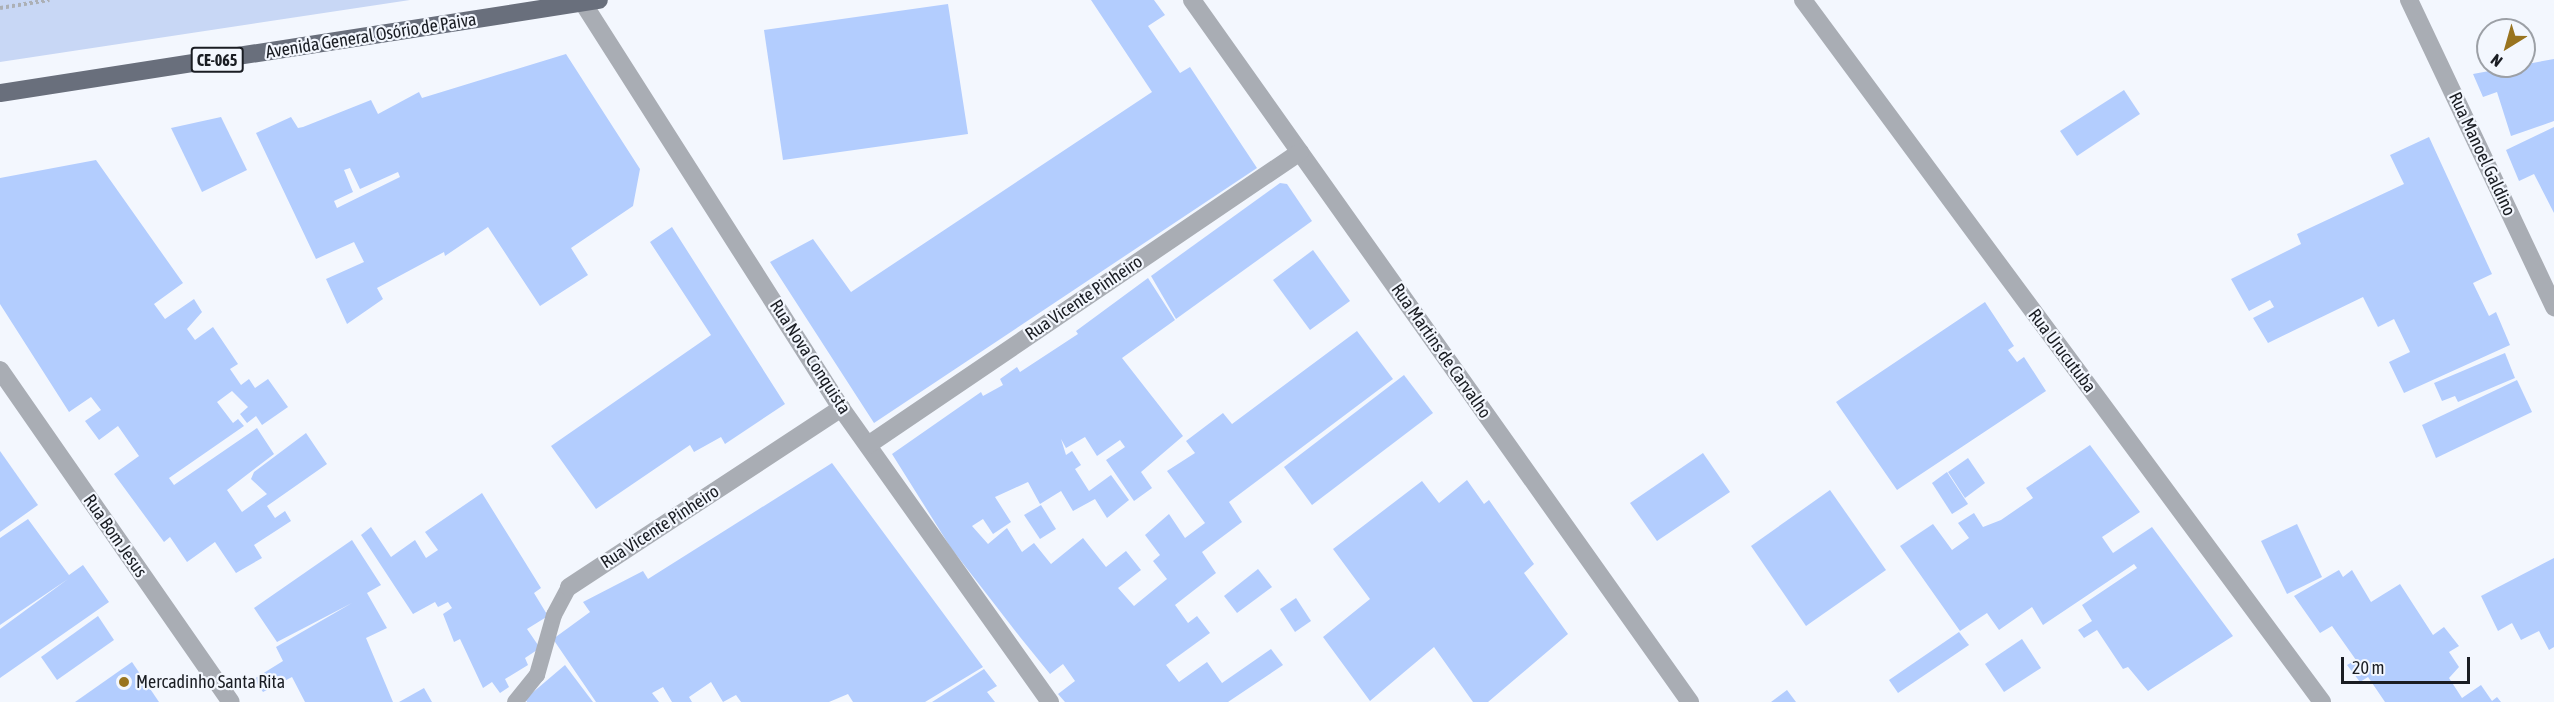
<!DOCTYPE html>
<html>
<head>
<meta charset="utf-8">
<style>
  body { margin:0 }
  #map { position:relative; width:2554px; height:702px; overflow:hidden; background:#f3f7fe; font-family:"Asap Condensed",sans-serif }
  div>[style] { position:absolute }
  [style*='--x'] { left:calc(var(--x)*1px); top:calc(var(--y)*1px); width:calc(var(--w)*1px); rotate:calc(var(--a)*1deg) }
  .green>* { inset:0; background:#c8d7f5 }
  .building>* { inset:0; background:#b3cdfe }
  .path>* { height:4px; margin-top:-2px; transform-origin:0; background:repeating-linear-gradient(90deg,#acb0b6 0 3px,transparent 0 6px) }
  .lane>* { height:16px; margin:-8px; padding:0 8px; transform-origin:8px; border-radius:8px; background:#a9adb4 }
  .street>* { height:18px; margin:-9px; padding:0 9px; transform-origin:9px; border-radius:9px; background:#a9adb4 }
  .primary>* { height:18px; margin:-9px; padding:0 9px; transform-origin:9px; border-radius:9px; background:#696f7c }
  .dots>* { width:16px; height:16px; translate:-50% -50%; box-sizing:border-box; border:3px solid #f3f7fe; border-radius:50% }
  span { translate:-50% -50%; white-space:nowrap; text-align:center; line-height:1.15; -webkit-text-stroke:4.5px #f3f7fe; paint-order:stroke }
  .shield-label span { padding:2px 4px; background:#f3f7fe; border:2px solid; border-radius:4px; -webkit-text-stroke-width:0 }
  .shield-label { font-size:16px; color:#1a1d23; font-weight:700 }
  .street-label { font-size:18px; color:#1a1d23 }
  .poi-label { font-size:18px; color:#1a1d23 }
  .left { translate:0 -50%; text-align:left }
  .north { position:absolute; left:2476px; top:18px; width:60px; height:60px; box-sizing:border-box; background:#f3f7fe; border:2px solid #9ca0a6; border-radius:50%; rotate:217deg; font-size:16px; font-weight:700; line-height:24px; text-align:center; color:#1a1d23 }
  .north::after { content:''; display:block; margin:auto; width:21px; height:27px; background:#99741f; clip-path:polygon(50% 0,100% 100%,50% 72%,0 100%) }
  .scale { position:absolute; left:2341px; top:657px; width:129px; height:27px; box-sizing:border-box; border:3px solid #1a1d23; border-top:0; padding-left:8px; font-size:18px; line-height:21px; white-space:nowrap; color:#1a1d23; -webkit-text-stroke:4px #f3f7fe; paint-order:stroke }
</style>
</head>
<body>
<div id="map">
  <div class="green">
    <div style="clip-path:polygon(0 0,410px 0,0 62px)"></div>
  </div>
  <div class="building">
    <div style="clip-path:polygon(1091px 0,1154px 0,1165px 15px,1148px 26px,1180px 73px,1190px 67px,1257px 168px,874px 423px,770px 262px,813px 239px,851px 292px,1152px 92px)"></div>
    <div style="clip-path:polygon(948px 4px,968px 134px,783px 160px,764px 30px)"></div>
    <div style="clip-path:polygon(evenodd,566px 54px,640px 169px,633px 206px,571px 248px,588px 275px,540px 306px,488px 227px,445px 256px,444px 252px,377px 288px,383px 299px,347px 324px,326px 279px,364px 262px,354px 242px,316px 259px,256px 133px,291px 117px,298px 128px,303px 127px,371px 100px,378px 114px,419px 92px,422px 98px,566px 54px,350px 168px,360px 189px,398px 172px,400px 177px,337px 208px,334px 201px,353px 192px,344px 170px,350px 168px)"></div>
    <div style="clip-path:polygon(2554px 59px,2554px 121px,2511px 136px,2497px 92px,2483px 97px,2473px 74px)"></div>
    <div style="clip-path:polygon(2124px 90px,2140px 114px,2077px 156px,2060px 131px)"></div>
    <div style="clip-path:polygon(221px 117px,247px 170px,202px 192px,171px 128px)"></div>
    <div style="clip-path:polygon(2554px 127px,2554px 213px,2534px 174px,2519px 181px,2506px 150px)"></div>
    <div style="clip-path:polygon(2429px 137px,2492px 274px,2473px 283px,2489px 316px,2496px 312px,2510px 345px,2404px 393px,2389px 362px,2410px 352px,2394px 319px,2378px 327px,2363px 297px,2268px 343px,2253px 318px,2274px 307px,2270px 300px,2249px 311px,2231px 279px,2301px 244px,2297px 234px,2404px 184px,2390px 155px)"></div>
    <div style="clip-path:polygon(96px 160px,183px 283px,154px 304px,165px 319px,194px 299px,202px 312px,187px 329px,195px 340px,213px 327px,238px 364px,230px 369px,241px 385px,249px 379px,255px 388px,268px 379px,288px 407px,262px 425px,256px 416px,247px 423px,240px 414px,248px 407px,232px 391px,217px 402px,233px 423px,238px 419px,244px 426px,169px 478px,174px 485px,257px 428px,274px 454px,227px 490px,242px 512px,267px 494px,251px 479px,254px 472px,306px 433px,327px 464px,267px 506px,275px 518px,285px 511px,291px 521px,254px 545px,262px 558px,236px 573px,215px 542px,187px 562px,170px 537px,164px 542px,114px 474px,139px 456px,118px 426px,99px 440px,85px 421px,101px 410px,91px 397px,69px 412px,0 304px,0 178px)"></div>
    <div style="clip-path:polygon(1280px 183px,1287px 184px,1312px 221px,1176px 319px,1151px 276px)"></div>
    <div style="clip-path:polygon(672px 227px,785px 404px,725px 444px,721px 437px,694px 452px,690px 445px,596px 509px,551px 446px,711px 335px,650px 242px)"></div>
    <div style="clip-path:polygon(1313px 250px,1350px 301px,1310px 330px,1273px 280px)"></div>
    <div style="clip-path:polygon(1148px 278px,1175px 320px,1122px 358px,1183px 436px,1141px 472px,1152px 488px,1134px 501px,1106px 460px,1125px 447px,1120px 440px,1097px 456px,1085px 437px,1066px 448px,1061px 439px,1066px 455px,1072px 451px,1081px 465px,1075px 469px,1089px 491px,1111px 475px,1129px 500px,1107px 518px,1095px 499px,1073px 511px,1061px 491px,1040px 504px,1028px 482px,995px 497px,1011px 522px,993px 534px,983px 519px,972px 526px,988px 544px,1007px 528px,1022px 552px,1034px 543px,1051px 564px,1083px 538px,1106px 567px,1126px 551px,1141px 570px,1118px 588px,1134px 606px,1167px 579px,1153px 561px,1160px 555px,1145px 535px,1169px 514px,1185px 538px,1205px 523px,1167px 471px,1195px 453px,1186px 441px,1223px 413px,1232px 424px,1357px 331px,1393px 379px,1229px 502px,1242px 522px,1202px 552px,1216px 573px,1175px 605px,1188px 623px,1197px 616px,1210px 633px,1166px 665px,1179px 682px,1207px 662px,1222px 683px,1271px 649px,1283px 665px,1228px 702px,1065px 702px,1058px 694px,1075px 681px,1063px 664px,1050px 674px,1020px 637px,951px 548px,892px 454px,981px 392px,983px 396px,1003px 385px,1000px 379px,1017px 367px,1020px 372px,1078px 334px,1076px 331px)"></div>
    <div style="clip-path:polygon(1985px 302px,2014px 346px,2008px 350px,2017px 362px,2024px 357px,2046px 391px,1897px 490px,1836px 402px)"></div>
    <div style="clip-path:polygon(2505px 353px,2515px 378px,2458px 402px,2455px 396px,2442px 401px,2434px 383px)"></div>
    <div style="clip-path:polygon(1404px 375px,1433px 413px,1312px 505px,1284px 467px)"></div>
    <div style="clip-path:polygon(2517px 380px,2532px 412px,2436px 458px,2422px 425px)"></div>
    <div style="clip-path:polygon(2090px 445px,2140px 512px,2102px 537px,2113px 553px,2152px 527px,2233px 636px,2148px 691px,2128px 667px,2123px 669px,2097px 630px,2084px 638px,2078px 630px,2092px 621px,2082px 605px,2137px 568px,2134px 564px,2043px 625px,2032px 607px,1999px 630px,1987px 613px,1960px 631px,1900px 546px,1933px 524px,1952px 550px,1969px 538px,1958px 523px,1974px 513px,1983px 527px,2001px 520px,2033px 498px,2026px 488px)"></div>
    <div style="clip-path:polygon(0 451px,38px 505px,0 532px)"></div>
    <div style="clip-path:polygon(1703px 453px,1730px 492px,1657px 541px,1630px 503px)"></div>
    <div style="clip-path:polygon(1968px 458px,1985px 483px,1965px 498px,1948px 472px)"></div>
    <div style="clip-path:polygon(832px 463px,983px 667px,925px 702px,853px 702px,848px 694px,829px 702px,741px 702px,736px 695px,723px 702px,711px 682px,689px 697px,692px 702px,672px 702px,663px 687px,652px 693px,659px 702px,596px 702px,553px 639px,590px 612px,583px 602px,643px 571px,648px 579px)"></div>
    <div style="clip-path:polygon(1947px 472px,1968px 504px,1952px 514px,1932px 483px)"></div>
    <div style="clip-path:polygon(1467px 480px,1484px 504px,1489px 500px,1534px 564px,1524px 573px,1568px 634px,1488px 702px,1473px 702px,1434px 647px,1370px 701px,1323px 637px,1370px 599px,1333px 549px,1422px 481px,1439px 503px)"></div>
    <div style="clip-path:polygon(1830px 490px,1886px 570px,1806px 626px,1751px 546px)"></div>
    <div style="clip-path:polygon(482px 493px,541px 588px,534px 593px,548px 616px,527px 629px,540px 648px,525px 658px,528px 665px,505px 679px,509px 687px,500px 693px,492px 682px,483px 688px,460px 639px,454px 642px,443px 614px,452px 608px,448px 602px,438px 607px,435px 602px,413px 614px,361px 535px,371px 527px,391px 557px,415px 540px,426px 558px,438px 550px,425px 532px)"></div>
    <div style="clip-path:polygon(1041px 505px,1056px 529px,1040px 539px,1024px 515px)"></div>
    <div style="clip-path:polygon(28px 519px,69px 575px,83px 565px,109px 602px,0 678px,0 629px,68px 579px,0 625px,0 538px)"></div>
    <div style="clip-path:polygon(2297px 524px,2322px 577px,2287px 594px,2261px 541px)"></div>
    <div style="clip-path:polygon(352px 540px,381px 585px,367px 593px,387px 628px,366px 638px,393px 702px,305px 702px,292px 677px,263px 692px,254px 679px,283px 661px,276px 647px,352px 603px,277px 642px,254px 608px)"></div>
    <div style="clip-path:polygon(2554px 558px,2554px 647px,2549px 650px,2539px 631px,2521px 640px,2512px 623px,2498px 631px,2481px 596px)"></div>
    <div style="clip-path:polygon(1258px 569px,1272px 587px,1237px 613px,1224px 596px)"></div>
    <div style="clip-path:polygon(2339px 570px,2343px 577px,2352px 570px,2371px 602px,2400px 584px,2433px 635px,2444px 627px,2459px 646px,2449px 652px,2459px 667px,2449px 678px,2462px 698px,2481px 685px,2492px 701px,2497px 697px,2501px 702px,2385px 702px,2368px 677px,2360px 682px,2347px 665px,2356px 660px,2332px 626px,2320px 633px,2294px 596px)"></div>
    <div style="clip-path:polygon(1296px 598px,1311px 621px,1295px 632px,1280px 609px)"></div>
    <div style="clip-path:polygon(98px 616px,114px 640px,57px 680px,41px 657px)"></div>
    <div style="clip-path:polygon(1959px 632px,1969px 645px,1898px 693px,1889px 680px)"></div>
    <div style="clip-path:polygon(2022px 639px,2041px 668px,2004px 692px,1985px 664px)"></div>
    <div style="clip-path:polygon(132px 662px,159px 702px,75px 702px)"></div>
    <div style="clip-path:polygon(565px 665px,593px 702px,527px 702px,525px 699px)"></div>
    <div style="clip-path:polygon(984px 669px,997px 686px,987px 692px,995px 702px,932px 702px)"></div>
    <div style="clip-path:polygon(424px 688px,432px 702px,399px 702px,408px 697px)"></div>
    <div style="clip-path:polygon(1787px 690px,1796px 702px,1771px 702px)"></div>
  </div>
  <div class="path">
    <div style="--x:0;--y:8;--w:50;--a:-9.3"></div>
  </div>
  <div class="lane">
    <div style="--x:515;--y:702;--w:35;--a:-51"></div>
    <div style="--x:537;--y:675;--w:62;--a:-74.2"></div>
    <div style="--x:554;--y:615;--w:32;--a:-62"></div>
  </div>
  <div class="street">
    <div style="--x:1192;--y:0;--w:861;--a:54.65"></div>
    <div style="--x:1803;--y:0;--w:873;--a:53.52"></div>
    <div style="--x:2409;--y:0;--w:340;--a:64.7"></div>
    <div style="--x:583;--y:3;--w:480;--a:57.5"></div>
    <div style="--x:841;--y:408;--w:361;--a:54.6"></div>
    <div style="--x:0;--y:370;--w:404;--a:55.2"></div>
    <div style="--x:868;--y:445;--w:522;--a:-34.15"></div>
    <div style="--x:569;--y:587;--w:326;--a:-33.3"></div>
  </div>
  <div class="primary">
    <div style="--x:0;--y:93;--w:606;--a:-8.83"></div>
  </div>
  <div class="dots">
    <div style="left:124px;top:682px;background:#99741f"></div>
  </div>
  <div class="shield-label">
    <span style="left:217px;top:60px">CE-065</span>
  </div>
  <div class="street-label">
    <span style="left:371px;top:36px;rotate:-9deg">Avenida General Osório de Paiva</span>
    <span style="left:2482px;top:154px;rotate:65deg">Rua Manoel Galdino</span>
    <span style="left:1084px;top:298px;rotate:-34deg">Rua Vicente Pinheiro</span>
    <span style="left:1441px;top:351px;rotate:55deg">Rua Martins de Carvalho</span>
    <span style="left:2062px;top:351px;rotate:53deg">Rua Urucutuba</span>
    <span style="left:810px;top:357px;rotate:57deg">Rua Nova Conquista</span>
    <span style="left:660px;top:527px;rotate:-33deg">Rua Vicente Pinheiro</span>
    <span style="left:115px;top:536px;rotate:55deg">Rua Bom Jesus</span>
  </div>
  <div class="poi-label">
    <span class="left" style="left:136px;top:682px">Mercadinho Santa Rita</span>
  </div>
  <div class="north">N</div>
  <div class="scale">20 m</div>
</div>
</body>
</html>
